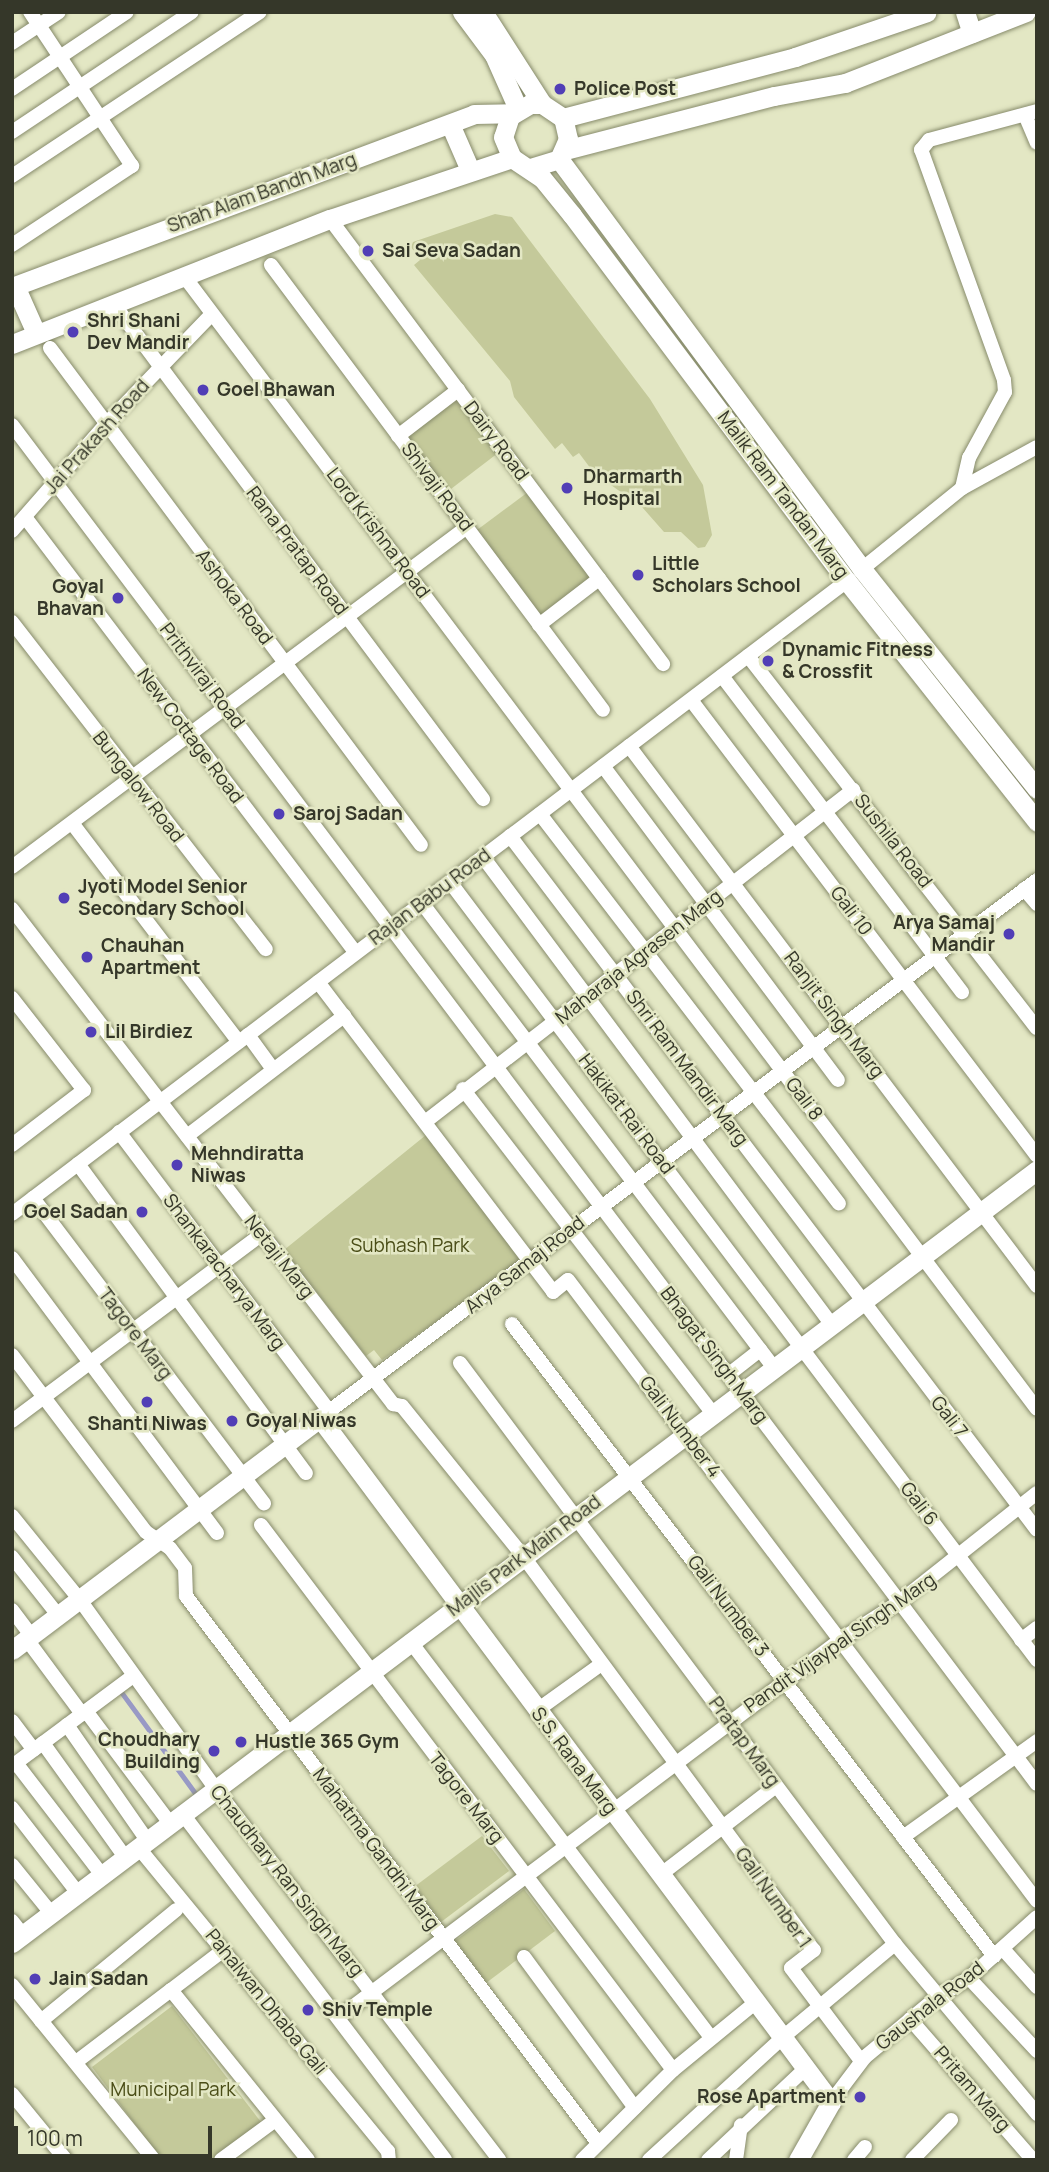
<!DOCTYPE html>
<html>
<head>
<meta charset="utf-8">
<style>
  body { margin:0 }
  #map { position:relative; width:1049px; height:2172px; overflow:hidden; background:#e3e7c4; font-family:Manrope,sans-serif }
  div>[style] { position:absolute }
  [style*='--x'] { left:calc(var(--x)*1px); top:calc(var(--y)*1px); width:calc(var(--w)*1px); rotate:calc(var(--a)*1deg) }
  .green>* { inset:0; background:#c4c99a }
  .stream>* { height:4.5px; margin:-2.25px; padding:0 2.25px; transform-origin:2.25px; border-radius:2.25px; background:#9899c5 }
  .roads { filter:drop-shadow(0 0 2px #878b6b) drop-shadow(0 0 2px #878b6b) }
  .street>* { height:14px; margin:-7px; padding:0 7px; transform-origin:7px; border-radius:7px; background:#fff }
  .secondary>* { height:19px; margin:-9.5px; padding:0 9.5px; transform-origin:9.5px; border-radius:9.5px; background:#fff }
  .dots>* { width:19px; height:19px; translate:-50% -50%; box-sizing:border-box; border:4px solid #e3e7c4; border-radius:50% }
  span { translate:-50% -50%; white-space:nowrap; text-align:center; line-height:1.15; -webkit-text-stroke:5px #e3e7c4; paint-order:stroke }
  .poi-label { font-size:19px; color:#353729; font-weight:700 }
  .left { translate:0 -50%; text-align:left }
  .right { translate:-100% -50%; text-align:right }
  .street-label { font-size:19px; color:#353729 }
  .park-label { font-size:19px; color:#4a4d17 }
  .frame { position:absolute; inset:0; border:14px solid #353729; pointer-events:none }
  .scale { position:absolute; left:14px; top:2126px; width:198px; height:32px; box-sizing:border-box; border:4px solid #353729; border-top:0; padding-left:9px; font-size:21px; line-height:24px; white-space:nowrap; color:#353729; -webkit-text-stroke:5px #e3e7c4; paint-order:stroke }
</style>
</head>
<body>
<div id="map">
  <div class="green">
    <div style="clip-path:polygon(495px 214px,512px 217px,650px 399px,703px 485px,712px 535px,705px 547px,698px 548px,681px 532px,664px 532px,642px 507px,594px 473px,579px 453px,573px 457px,562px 443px,555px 449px,514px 397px,510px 381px,414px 265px,420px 260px,411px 247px,413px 242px)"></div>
    <div style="clip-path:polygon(455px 397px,498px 453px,447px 492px,404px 436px)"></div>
    <div style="clip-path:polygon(528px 492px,592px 578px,541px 616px,477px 530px)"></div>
    <div style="clip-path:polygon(426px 1135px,522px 1260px,382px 1360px,374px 1350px,366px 1356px,284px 1250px)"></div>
    <div style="clip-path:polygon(482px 1836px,509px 1871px,441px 1922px,414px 1887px)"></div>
    <div style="clip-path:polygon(524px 1889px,555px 1931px,486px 1983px,455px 1941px)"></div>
    <div style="clip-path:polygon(172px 2006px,261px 2122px,211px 2160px,162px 2160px,92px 2067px)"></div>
  </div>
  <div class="stream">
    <div style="--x:120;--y:1690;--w:129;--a:53.8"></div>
  </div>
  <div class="roads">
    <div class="street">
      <div style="--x:12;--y:43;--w:56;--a:-33.4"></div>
      <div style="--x:12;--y:89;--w:138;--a:-33.8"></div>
      <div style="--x:1025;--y:115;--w:30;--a:67"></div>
      <div style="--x:12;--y:132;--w:216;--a:-33.7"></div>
      <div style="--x:12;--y:176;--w:297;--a:-33.5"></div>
      <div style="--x:330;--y:219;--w:556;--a:53.19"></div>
      <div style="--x:12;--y:245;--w:144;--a:-33.4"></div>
      <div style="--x:132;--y:166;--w:185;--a:-123.5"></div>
      <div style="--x:271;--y:265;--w:555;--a:53.27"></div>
      <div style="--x:184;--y:276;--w:1418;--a:53.03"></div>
      <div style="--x:113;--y:303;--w:619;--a:53.28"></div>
      <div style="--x:50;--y:348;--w:620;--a:53.26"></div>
      <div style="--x:12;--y:425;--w:1702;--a:52.98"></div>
      <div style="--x:398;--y:436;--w:76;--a:-37.5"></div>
      <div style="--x:962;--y:488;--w:31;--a:-77"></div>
      <div style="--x:969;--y:458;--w:75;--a:-61.4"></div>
      <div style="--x:1005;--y:392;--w:12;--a:-95"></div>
      <div style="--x:1004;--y:380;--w:245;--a:-109.8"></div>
      <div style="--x:921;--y:150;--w:13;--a:-51"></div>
      <div style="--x:929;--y:140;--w:112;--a:-15"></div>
      <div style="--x:25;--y:517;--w:547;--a:52.8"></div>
      <div style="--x:12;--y:531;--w:141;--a:-48.7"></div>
      <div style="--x:105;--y:425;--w:154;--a:-46.1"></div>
      <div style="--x:862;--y:569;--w:129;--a:-39"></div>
      <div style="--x:962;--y:488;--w:85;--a:-28.7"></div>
      <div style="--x:12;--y:622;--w:414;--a:52.2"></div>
      <div style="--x:539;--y:625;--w:76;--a:-37.5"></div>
      <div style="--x:748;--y:656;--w:471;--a:52.2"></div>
      <div style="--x:722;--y:676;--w:397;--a:52.8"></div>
      <div style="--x:691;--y:700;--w:572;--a:52.81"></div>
      <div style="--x:629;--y:746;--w:677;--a:52.93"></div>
      <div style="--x:603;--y:766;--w:392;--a:53.2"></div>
      <div style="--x:540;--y:814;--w:491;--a:52.5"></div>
      <div style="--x:72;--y:823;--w:275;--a:52.7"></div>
      <div style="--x:510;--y:836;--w:871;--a:52.79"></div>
      <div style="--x:483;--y:857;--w:584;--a:53.29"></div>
      <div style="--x:12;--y:867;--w:568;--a:-36.77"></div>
      <div style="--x:450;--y:882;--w:975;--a:52.97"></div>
      <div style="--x:1024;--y:889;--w:20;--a:49"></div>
      <div style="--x:422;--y:903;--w:583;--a:52.87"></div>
      <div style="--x:12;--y:909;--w:625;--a:52.41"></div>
      <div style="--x:393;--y:1404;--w:9;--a:13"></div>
      <div style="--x:402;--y:1406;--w:193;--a:51.1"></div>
      <div style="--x:523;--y:1556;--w:490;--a:53.6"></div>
      <div style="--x:814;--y:1950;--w:29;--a:142"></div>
      <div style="--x:791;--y:1968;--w:116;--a:53"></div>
      <div style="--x:318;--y:982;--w:389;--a:52.8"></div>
      <div style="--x:553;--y:1292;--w:19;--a:-39"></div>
      <div style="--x:568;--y:1280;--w:778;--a:52.94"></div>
      <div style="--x:12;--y:998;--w:117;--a:52"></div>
      <div style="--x:84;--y:1090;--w:91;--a:142.6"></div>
      <div style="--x:248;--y:1035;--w:37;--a:54"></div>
      <div style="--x:463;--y:1089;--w:410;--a:52.4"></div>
      <div style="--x:425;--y:1122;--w:542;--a:-37.8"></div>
      <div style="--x:119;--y:1132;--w:349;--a:53"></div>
      <div style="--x:187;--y:1136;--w:198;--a:-37.4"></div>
      <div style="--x:78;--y:1164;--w:384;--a:53.6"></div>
      <div style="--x:33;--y:1198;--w:383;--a:52.9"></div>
      <div style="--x:12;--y:1214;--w:1048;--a:-37.17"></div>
      <div style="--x:12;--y:1258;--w:343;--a:53.3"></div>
      <div style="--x:512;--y:1324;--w:795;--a:52.67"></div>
      <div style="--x:12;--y:1355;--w:222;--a:52.9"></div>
      <div style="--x:146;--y:1532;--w:29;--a:34"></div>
      <div style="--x:170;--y:1548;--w:25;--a:53"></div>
      <div style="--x:185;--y:1568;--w:28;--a:88"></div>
      <div style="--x:186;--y:1596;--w:685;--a:53.01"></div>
      <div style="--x:460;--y:1363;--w:726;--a:53.18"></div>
      <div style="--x:895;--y:1944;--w:222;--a:50.1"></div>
      <div style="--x:728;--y:1375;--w:41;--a:-38"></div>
      <div style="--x:320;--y:1418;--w:896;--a:-36.88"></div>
      <div style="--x:12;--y:1421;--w:311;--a:-36.8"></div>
      <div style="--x:12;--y:1516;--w:108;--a:51"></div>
      <div style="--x:80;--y:1600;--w:231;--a:54.3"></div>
      <div style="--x:215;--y:1788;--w:468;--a:52.6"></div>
      <div style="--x:261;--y:1525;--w:683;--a:52.91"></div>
      <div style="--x:12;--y:1557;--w:74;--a:51.6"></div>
      <div style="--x:12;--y:1610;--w:34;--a:53"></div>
      <div style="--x:1021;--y:1640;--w:20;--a:-37"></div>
      <div style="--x:28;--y:1641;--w:91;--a:53.5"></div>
      <div style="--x:410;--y:1641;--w:497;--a:52.8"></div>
      <div style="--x:86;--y:1711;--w:139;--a:53.2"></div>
      <div style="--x:536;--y:1711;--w:79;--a:-35.7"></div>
      <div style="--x:12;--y:1721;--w:36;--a:53"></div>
      <div style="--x:67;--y:1725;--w:140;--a:55.2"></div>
      <div style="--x:43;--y:1743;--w:140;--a:54.3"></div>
      <div style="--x:16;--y:1763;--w:141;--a:52.5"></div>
      <div style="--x:12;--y:1766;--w:151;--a:-36.6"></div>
      <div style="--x:12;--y:1808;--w:108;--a:52.2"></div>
      <div style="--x:182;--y:1813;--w:435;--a:52.8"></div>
      <div style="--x:903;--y:1837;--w:165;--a:-35.6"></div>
      <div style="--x:138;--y:1847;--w:394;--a:50.6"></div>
      <div style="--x:388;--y:2151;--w:9;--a:84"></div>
      <div style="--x:12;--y:1865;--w:62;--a:50.9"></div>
      <div style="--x:660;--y:1875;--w:146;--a:-37.5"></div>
      <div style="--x:12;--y:1921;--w:18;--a:52"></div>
      <div style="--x:1003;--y:1949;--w:51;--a:48.2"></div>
      <div style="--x:524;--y:1957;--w:187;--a:53.7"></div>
      <div style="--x:969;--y:1978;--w:100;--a:47"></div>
      <div style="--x:12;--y:1985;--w:225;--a:50.9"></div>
      <div style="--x:171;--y:1990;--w:58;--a:-37.3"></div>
      <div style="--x:339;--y:2017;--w:627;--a:-36.96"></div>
      <div style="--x:840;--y:1640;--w:69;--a:-32.5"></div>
      <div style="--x:898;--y:1603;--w:177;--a:-38.4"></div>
      <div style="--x:910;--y:2019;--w:187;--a:48.9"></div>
      <div style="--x:41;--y:2021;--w:175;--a:-39.4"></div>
      <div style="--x:76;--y:2062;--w:119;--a:-37.2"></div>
      <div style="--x:171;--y:1990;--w:218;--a:51.1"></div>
      <div style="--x:12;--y:2094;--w:85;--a:50.7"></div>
      <div style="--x:831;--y:2102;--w:56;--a:-52.9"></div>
      <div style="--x:865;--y:2057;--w:92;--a:-39.7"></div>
      <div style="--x:936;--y:1998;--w:39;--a:-31"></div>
      <div style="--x:969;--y:1978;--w:91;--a:-41.9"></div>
      <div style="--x:221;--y:2160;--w:66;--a:-36.3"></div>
      <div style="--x:582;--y:2160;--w:128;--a:-44.7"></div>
      <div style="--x:673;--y:2070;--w:106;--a:-39.3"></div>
      <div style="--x:649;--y:2160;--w:180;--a:-42.5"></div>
      <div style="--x:782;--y:2038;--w:147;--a:-39.8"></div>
      <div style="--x:708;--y:2160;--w:134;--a:-43.2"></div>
      <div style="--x:736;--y:2160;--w:35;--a:-82"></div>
      <div style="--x:854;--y:2160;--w:17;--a:-50"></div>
      <div style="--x:912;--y:2160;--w:56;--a:-45.7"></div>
    </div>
    <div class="secondary">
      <div style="--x:462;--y:12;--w:54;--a:53.3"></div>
      <div style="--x:494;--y:55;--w:59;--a:66"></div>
      <div style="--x:483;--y:12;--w:109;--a:57.3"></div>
      <div style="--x:965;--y:12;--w:22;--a:72"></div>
      <div style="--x:563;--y:118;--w:240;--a:-14.7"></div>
      <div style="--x:795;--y:57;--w:139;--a:-18.8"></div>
      <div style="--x:450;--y:124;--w:50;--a:66.5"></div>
      <div style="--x:565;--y:150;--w:216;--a:-14.5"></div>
      <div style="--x:774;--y:96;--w:72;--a:-10.4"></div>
      <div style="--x:845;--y:83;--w:194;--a:-21.4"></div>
      <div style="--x:559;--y:159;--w:510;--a:53.53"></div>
      <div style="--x:862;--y:569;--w:281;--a:51.5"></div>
      <div style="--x:530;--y:168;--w:30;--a:-17"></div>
      <div style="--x:559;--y:159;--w:22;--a:-66"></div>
      <div style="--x:568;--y:139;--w:22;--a:-103"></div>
      <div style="--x:563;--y:118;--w:25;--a:-146"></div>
      <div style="--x:542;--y:104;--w:12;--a:180"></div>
      <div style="--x:530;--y:104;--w:23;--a:149"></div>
      <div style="--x:510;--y:116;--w:22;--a:108"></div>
      <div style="--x:503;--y:137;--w:23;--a:67"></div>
      <div style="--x:512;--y:158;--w:36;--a:34"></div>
      <div style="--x:542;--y:178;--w:48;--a:51"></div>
      <div style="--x:572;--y:215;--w:458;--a:53.1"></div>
      <div style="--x:847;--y:581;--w:307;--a:51.7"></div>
      <div style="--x:15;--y:286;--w:51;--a:65.9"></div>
      <div style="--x:12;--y:287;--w:493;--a:-20.5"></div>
      <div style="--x:474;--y:114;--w:39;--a:-1"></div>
      <div style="--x:12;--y:344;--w:342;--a:-21.5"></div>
      <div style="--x:330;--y:219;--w:192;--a:-18.5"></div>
      <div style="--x:12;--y:1650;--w:386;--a:-37"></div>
      <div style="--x:320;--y:1418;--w:854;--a:53.24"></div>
      <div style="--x:831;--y:2102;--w:67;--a:119.6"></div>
      <div style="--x:12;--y:1943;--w:1284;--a:-37.02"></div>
    </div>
  </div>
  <div class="dots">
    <div style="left:560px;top:89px;background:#513eb6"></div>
    <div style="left:368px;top:251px;background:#513eb6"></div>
    <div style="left:73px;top:332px;background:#513eb6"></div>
    <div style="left:203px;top:390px;background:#513eb6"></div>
    <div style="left:567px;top:488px;background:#513eb6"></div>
    <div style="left:638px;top:575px;background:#513eb6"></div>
    <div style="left:118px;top:598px;background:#513eb6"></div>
    <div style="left:768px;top:661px;background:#513eb6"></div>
    <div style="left:279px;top:814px;background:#513eb6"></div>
    <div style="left:64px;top:898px;background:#513eb6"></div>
    <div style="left:1009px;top:934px;background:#513eb6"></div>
    <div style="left:87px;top:957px;background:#513eb6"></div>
    <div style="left:91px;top:1032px;background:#513eb6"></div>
    <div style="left:177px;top:1165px;background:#513eb6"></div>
    <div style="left:142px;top:1212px;background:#513eb6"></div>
    <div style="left:147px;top:1402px;background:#513eb6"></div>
    <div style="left:232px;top:1421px;background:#513eb6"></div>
    <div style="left:241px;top:1742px;background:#513eb6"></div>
    <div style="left:214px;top:1751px;background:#513eb6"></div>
    <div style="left:35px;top:1979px;background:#513eb6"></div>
    <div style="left:308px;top:2010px;background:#513eb6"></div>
    <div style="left:860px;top:2097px;background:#513eb6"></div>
  </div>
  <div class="poi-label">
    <span class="left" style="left:574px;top:89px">Police Post</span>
    <span class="left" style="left:382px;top:251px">Sai Seva Sadan</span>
    <span class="left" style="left:87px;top:332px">Shri Shani<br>Dev Mandir</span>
    <span class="left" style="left:217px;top:390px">Goel Bhawan</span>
    <span class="left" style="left:583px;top:488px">Dharmarth<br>Hospital</span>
    <span class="left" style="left:652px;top:575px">Little<br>Scholars School</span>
    <span class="right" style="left:104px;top:598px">Goyal<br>Bhavan</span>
    <span class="left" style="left:782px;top:661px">Dynamic Fitness<br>&amp; Crossfit</span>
    <span class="left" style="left:293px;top:814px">Saroj Sadan</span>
    <span class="left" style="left:78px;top:898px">Jyoti Model Senior<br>Secondary School</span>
    <span class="right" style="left:995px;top:934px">Arya Samaj<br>Mandir</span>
    <span class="left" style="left:101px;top:957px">Chauhan<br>Apartment</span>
    <span class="left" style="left:105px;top:1032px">Lil Birdiez</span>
    <span class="left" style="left:191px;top:1165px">Mehndiratta<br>Niwas</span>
    <span class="right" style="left:128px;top:1212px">Goel Sadan</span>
    <span class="left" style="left:246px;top:1421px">Goyal Niwas</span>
    <span style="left:147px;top:1424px">Shanti Niwas</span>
    <span class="right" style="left:200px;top:1751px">Choudhary<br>Building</span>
    <span class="left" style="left:255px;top:1742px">Hustle 365 Gym</span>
    <span class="left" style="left:49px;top:1979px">Jain Sadan</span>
    <span class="left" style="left:322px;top:2010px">Shiv Temple</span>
    <span class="right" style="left:846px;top:2097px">Rose Apartment</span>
  </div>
  <div class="street-label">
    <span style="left:262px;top:193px;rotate:-20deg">Shah Alam Bandh Marg</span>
    <span style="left:97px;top:437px;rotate:-48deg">Jai Prakash Road</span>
    <span style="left:496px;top:441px;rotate:53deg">Dairy Road</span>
    <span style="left:437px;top:487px;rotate:53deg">Shivaji Road</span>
    <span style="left:783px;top:495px;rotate:53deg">Malik Ram Tandan Marg</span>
    <span style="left:378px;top:533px;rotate:53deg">Lord Krishna Road</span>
    <span style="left:297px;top:551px;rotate:53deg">Rana Pratap Road</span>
    <span style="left:234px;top:597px;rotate:53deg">Ashoka Road</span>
    <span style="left:202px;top:676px;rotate:53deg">Prithviraj Road</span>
    <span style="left:190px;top:736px;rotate:53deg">New Cottage Road</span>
    <span style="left:138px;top:787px;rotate:52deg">Bungalow Road</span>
    <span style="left:893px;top:841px;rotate:52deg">Sushila Road</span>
    <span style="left:430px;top:897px;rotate:-37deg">Rajan Babu Road</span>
    <span style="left:851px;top:911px;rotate:53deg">Gali 10</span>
    <span style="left:639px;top:957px;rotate:-38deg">Maharaja Agrasen Marg</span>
    <span style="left:834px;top:1015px;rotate:53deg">Ranjit Singh Marg</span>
    <span style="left:687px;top:1068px;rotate:53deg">Shri Ram Mandir Marg</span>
    <span style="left:804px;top:1099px;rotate:53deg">Gali 8</span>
    <span style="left:626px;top:1114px;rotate:53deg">Hakikat Rai Road</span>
    <span style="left:279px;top:1257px;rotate:52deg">Netaji Marg</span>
    <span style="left:525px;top:1265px;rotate:-38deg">Arya Samaj Road</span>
    <span style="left:224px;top:1272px;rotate:53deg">Shankaracharya Marg</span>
    <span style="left:135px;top:1334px;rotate:53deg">Tagore Marg</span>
    <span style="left:714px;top:1355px;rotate:53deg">Bhagat Singh Marg</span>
    <span style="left:949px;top:1417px;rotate:52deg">Gali 7</span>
    <span style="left:680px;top:1427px;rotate:53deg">Gali Number 4</span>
    <span style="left:919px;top:1504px;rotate:53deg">Gali 6</span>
    <span style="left:524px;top:1556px;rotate:-37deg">Majlis Park Main Road</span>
    <span style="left:728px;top:1606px;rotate:53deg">Gali Number 3</span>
    <span style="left:840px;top:1643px;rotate:-35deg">Pandit Vijaypal Singh Marg</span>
    <span style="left:744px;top:1742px;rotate:54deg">Pratap Marg</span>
    <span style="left:574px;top:1761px;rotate:53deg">S.S. Rana Marg</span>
    <span style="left:466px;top:1798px;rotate:52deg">Tagore Marg</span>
    <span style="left:376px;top:1849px;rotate:53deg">Mahatma Gandhi Marg</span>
    <span style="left:287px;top:1881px;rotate:52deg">Chaudhary Ran Singh Marg</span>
    <span style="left:773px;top:1898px;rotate:55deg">Gali Number 1</span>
    <span style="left:266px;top:2002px;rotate:51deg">Pahalwan Dhaba Gali</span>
    <span style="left:930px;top:2006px;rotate:-38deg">Gaushala Road</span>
    <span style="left:972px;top:2089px;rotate:49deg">Pritam Marg</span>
  </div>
  <div class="park-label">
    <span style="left:410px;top:1246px">Subhash Park</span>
    <span style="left:173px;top:2090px">Municipal Park</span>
  </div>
  <div class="frame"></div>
  <div class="scale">100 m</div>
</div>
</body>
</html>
